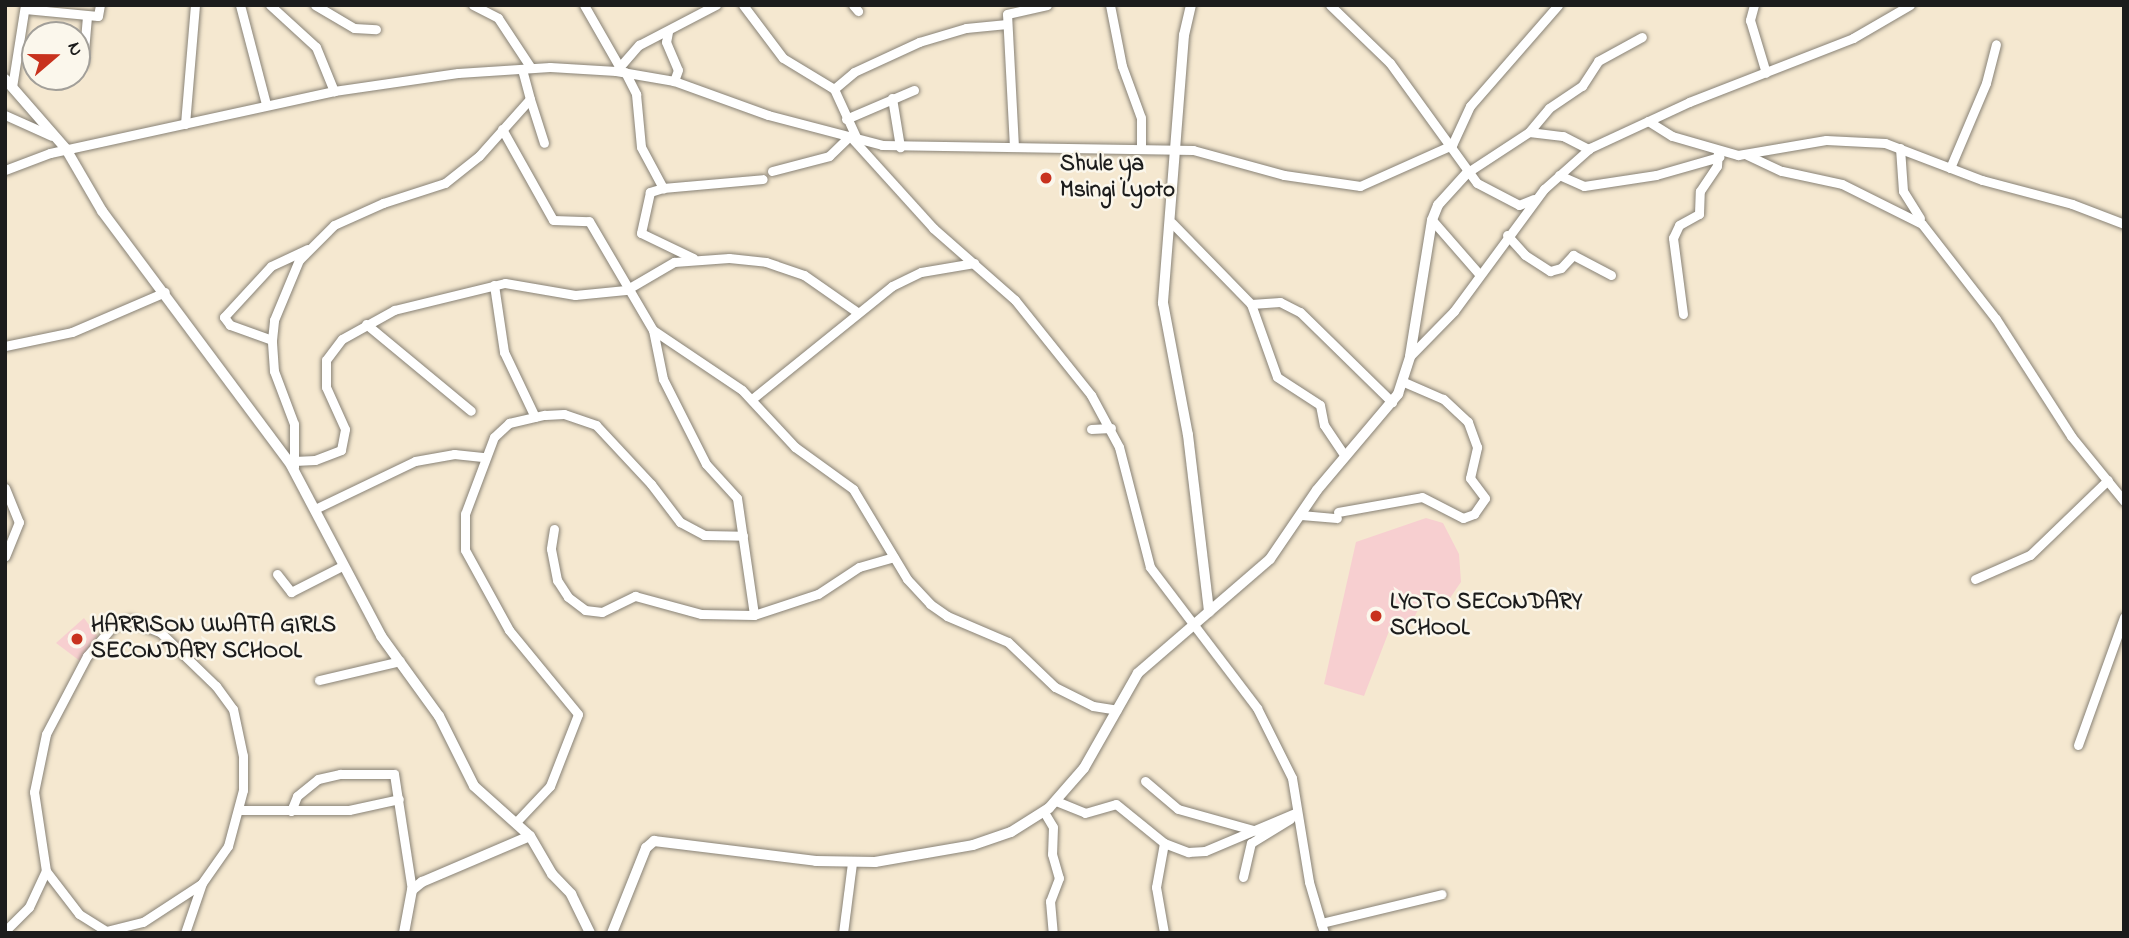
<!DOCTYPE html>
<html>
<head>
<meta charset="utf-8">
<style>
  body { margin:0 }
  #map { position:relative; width:2129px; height:938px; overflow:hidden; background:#f5e8d0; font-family:"Indie Flower",sans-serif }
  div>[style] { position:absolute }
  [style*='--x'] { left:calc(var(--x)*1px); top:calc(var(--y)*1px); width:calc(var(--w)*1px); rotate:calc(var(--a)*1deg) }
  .built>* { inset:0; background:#f7cfd0 }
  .roads { filter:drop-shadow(0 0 2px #888276) drop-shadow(0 0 2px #888276) }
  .minor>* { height:9px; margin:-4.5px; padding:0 4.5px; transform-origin:4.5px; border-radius:4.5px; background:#fff }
  .tertiary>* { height:10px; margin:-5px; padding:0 5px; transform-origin:5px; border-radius:5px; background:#fff }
  .dots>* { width:19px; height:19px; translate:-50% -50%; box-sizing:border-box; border:4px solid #fbf7ec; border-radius:50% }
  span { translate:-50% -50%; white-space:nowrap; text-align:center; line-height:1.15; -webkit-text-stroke:5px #fbf7ec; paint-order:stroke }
  .poi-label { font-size:23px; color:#1c1c1c; font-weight:700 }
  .left { translate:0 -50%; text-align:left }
  .frame { position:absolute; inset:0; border:7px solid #1c1c1c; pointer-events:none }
  .north { position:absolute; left:21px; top:21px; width:70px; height:70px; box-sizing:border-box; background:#fbf7ec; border:2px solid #a29f99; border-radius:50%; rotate:70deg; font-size:19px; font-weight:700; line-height:28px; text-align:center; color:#1c1c1c }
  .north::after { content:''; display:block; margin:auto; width:24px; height:32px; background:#c8321e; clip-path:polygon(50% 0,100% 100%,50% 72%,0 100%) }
</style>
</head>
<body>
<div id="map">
  <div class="built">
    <div style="clip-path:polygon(1426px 518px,1443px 523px,1459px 554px,1461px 582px,1448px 601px,1423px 599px,1408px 631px,1391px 626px,1364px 696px,1324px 684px,1356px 542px)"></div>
    <div style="clip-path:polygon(84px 618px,97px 636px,80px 661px,56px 643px)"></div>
  </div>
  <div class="roads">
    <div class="minor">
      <div style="--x:240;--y:5;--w:102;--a:75.3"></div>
      <div style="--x:270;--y:5;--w:62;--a:42.4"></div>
      <div style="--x:316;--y:47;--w:48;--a:67.8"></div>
      <div style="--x:315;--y:5;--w:45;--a:30.5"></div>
      <div style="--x:354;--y:28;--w:22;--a:3"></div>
      <div style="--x:473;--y:5;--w:28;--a:27"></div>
      <div style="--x:498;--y:18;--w:60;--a:56.6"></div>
      <div style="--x:584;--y:5;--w:70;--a:60.2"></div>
      <div style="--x:743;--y:5;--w:66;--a:53"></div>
      <div style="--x:783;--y:58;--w:60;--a:31.3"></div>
      <div style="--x:834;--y:89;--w:53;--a:65.4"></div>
      <div style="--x:853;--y:5;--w:8;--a:50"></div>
      <div style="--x:1110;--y:5;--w:62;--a:78.9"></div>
      <div style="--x:1122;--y:66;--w:55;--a:69.9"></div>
      <div style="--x:1141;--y:118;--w:31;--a:90"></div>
      <div style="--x:1330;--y:5;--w:83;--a:44"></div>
      <div style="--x:1390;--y:63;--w:148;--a:54.1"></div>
      <div style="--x:1477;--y:183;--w:47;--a:27.6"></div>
      <div style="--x:1519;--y:205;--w:16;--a:-22"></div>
      <div style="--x:1754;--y:5;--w:16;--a:105"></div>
      <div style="--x:1750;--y:20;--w:55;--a:73.2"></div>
      <div style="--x:25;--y:9;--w:73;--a:5.5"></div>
      <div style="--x:98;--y:16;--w:11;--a:-80"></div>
      <div style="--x:668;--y:32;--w:10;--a:101"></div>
      <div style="--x:666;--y:42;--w:30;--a:67"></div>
      <div style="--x:678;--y:70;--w:12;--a:110"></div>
      <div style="--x:83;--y:63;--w:47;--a:-85.1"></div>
      <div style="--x:616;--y:71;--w:35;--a:-49"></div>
      <div style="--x:639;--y:45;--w:87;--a:-27.5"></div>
      <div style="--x:625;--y:72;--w:25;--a:63"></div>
      <div style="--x:636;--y:94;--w:53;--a:84.6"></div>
      <div style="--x:641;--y:147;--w:47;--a:61.8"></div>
      <div style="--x:663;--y:188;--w:100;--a:-5.1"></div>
      <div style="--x:12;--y:87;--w:83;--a:-81"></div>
      <div style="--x:834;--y:89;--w:26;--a:-40"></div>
      <div style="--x:854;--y:72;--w:72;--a:-24.8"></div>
      <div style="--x:919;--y:42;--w:49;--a:-16.6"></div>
      <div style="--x:966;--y:28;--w:41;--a:-5.6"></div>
      <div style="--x:892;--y:98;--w:50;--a:80.7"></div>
      <div style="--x:530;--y:99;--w:46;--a:72.3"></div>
      <div style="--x:5;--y:115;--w:51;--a:24.1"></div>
      <div style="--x:846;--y:119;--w:74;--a:-23.1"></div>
      <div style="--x:1648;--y:121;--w:28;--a:32"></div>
      <div style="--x:1672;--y:136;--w:69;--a:16.1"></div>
      <div style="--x:1738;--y:155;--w:89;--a:-9.7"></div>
      <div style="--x:1826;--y:140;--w:59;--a:2.9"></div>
      <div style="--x:1885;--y:143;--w:104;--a:20.9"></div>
      <div style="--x:1982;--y:180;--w:93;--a:14.9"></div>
      <div style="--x:2072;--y:204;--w:56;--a:21"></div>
      <div style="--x:185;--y:124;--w:119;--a:-85.2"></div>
      <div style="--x:502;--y:129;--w:104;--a:60.7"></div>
      <div style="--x:553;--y:220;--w:36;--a:2"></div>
      <div style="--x:589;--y:221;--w:126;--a:59.6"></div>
      <div style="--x:653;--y:330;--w:107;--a:34"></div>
      <div style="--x:742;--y:390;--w:78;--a:47.1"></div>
      <div style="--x:795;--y:447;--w:72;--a:35.9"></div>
      <div style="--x:853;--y:489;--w:105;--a:59"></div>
      <div style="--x:907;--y:579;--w:34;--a:47"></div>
      <div style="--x:930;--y:604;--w:21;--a:35"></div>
      <div style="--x:947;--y:616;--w:66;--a:23.1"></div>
      <div style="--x:1008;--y:642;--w:65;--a:43.8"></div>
      <div style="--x:1055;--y:687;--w:42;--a:26.6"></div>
      <div style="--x:1093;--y:706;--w:24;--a:9"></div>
      <div style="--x:1529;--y:132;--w:31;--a:-50"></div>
      <div style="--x:1549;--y:108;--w:40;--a:-34"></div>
      <div style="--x:1582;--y:86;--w:30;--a:-57"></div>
      <div style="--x:1598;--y:61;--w:50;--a:-28.6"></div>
      <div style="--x:1014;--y:147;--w:133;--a:-93"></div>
      <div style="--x:1007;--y:14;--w:41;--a:-12.7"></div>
      <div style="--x:1900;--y:148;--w:43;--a:86"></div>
      <div style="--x:1903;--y:191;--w:32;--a:58"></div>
      <div style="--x:1747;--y:155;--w:38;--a:25"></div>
      <div style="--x:1782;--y:171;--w:61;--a:12.2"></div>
      <div style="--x:1842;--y:184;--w:89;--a:26.6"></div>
      <div style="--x:1922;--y:224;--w:120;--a:52.1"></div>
      <div style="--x:1996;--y:319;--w:139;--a:57.3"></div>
      <div style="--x:2071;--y:436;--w:84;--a:50.8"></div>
      <div style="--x:1950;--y:168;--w:92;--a:-67"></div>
      <div style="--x:1986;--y:83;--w:40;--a:-75.6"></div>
      <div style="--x:5;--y:170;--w:48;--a:-20.7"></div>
      <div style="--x:50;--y:153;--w:291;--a:-12.3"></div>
      <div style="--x:334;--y:91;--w:125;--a:-8.3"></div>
      <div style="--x:458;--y:73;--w:92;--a:-3.7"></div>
      <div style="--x:550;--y:67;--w:66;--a:3.5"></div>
      <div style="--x:616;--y:71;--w:59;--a:9.8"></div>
      <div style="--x:674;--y:81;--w:100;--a:19.9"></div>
      <div style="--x:768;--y:115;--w:118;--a:14.7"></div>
      <div style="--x:882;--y:145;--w:311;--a:0.9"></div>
      <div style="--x:1193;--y:150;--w:94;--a:15.4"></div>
      <div style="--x:1284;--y:175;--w:77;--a:8.2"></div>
      <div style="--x:1360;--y:186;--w:101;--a:-24"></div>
      <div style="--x:1452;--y:145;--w:43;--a:-65.2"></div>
      <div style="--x:1470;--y:106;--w:134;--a:-48.9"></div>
      <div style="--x:772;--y:171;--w:59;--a:-14.7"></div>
      <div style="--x:829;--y:156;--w:29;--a:-44"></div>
      <div style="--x:850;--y:136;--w:124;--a:47.9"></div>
      <div style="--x:933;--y:228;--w:109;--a:41.3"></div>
      <div style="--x:1015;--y:300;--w:122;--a:51.3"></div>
      <div style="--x:1091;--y:395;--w:59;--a:61.7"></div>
      <div style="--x:1119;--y:447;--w:124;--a:75.5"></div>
      <div style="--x:1150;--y:567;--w:177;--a:52.8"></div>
      <div style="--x:1257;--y:708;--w:78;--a:63.4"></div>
      <div style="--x:1292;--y:778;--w:105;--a:80.7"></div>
      <div style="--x:1309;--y:882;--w:53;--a:73.6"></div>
      <div style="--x:1468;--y:172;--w:73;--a:-33.3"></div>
      <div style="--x:1529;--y:132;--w:34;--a:7"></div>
      <div style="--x:1563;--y:136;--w:29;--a:27"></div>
      <div style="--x:1559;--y:175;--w:27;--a:24"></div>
      <div style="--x:1584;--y:186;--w:73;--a:-8.7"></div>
      <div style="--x:1656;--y:175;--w:66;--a:-15.9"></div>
      <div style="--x:663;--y:188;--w:14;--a:163"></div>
      <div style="--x:650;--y:192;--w:42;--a:102.4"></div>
      <div style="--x:641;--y:233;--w:58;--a:25.7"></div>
      <div style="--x:1432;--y:220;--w:73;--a:48.9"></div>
      <div style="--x:1172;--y:223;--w:113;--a:45.7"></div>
      <div style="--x:1251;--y:304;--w:29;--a:-4"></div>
      <div style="--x:1280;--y:302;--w:22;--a:27"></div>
      <div style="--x:1300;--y:312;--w:129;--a:44.4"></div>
      <div style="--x:1507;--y:235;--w:27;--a:48"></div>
      <div style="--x:1525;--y:255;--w:30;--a:33"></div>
      <div style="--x:1550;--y:271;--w:11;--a:-15"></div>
      <div style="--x:1561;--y:268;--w:18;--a:-47"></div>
      <div style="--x:1573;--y:255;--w:43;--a:27.8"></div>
      <div style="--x:494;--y:285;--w:68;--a:81.5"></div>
      <div style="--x:504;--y:352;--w:72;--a:64.5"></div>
      <div style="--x:1251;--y:304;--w:77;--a:70.4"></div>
      <div style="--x:1277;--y:377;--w:51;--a:33.1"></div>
      <div style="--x:1320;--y:405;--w:20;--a:79"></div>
      <div style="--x:1324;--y:425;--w:37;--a:56"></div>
      <div style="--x:1683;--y:314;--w:77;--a:-97.5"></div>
      <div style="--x:1673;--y:238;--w:14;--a:-65"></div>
      <div style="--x:1679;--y:225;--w:23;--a:-29"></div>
      <div style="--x:1699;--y:214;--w:23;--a:-88"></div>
      <div style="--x:1700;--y:191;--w:30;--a:-56"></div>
      <div style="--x:1717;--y:166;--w:15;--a:-86"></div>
      <div style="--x:366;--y:324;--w:136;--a:39.6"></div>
      <div style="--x:653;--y:330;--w:50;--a:78.5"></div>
      <div style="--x:663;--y:379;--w:95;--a:63.2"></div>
      <div style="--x:706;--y:464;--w:46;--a:47.6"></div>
      <div style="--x:737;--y:498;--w:118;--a:81.7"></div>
      <div style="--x:754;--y:615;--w:67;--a:-18.2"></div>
      <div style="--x:818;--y:594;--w:49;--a:-33.4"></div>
      <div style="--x:859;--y:567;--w:36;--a:-16"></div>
      <div style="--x:272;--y:340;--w:45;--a:-160.3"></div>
      <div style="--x:230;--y:325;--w:10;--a:-127"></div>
      <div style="--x:224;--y:317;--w:69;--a:-47.3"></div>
      <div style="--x:271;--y:266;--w:40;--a:-25"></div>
      <div style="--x:5;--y:346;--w:68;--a:-11.8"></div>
      <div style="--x:72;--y:332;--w:101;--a:-23.3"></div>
      <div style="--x:1410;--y:356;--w:63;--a:-45.6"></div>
      <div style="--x:1454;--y:311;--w:152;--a:-53.6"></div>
      <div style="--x:1544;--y:189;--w:62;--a:-41.7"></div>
      <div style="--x:1590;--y:148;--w:109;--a:-24.9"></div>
      <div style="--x:1689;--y:102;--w:176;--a:-21.3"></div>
      <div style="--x:1853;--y:38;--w:66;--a:-30.1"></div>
      <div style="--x:752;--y:399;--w:180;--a:-38.9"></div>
      <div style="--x:892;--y:286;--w:32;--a:-26"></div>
      <div style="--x:921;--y:272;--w:54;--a:-9.6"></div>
      <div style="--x:1091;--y:429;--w:20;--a:-3"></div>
      <div style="--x:294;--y:461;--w:21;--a:-3"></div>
      <div style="--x:315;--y:460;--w:28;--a:-21"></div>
      <div style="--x:341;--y:450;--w:21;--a:-79"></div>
      <div style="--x:345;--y:429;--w:46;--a:-114.3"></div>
      <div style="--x:326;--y:387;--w:27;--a:-90"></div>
      <div style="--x:326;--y:360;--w:26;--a:-53"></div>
      <div style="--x:342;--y:339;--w:60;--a:-29.1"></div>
      <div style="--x:394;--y:310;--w:114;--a:-13.7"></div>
      <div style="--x:505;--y:283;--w:71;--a:9.7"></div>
      <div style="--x:575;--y:295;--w:51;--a:-5.6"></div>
      <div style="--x:626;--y:290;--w:56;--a:-30.3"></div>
      <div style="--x:674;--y:262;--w:55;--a:-4.2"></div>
      <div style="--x:729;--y:258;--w:37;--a:6"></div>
      <div style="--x:766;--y:262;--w:40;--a:18.9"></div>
      <div style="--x:804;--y:275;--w:65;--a:34.9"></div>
      <div style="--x:294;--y:467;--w:43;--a:-90"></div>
      <div style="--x:294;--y:424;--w:57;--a:-110.7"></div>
      <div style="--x:274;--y:371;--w:31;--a:-94"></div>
      <div style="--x:272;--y:340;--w:20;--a:-84"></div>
      <div style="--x:274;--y:320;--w:65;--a:-67.4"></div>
      <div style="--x:299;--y:260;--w:49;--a:-45"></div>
      <div style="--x:334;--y:225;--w:54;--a:-24.2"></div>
      <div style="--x:383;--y:203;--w:65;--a:-17.9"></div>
      <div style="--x:445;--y:183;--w:43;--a:-38.5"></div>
      <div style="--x:479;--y:156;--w:76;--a:-48.2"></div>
      <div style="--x:530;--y:99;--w:31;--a:-105"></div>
      <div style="--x:5;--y:488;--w:37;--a:68"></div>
      <div style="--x:19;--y:522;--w:37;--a:112"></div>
      <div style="--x:315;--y:509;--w:111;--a:-25.6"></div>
      <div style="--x:415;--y:461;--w:40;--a:-10"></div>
      <div style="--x:454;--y:454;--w:31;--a:6"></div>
      <div style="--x:1338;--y:512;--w:85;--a:-10.1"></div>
      <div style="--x:1422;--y:497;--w:46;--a:27.1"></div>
      <div style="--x:1463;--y:518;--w:12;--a:-20"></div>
      <div style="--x:1474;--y:514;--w:19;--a:-55"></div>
      <div style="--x:1485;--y:498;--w:25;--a:-127"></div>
      <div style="--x:1470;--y:478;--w:32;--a:-77"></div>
      <div style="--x:1477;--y:447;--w:27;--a:-110"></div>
      <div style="--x:1468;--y:422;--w:34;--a:-137"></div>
      <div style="--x:1443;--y:399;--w:43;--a:-156.4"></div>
      <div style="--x:1301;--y:515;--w:36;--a:5"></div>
      <div style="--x:554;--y:529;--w:20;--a:99"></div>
      <div style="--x:551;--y:549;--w:32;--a:79"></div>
      <div style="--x:557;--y:580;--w:20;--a:57"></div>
      <div style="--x:568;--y:597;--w:21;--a:37"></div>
      <div style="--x:585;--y:610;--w:17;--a:7"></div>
      <div style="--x:602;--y:612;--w:37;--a:-26"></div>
      <div style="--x:635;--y:596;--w:68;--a:15.3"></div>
      <div style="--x:701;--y:614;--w:53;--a:1.1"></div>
      <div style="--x:277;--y:574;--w:23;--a:52"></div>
      <div style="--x:291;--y:592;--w:59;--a:-27"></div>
      <div style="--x:1975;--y:579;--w:60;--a:-23.6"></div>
      <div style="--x:2030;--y:555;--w:108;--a:-43.9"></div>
      <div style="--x:319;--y:680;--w:83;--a:-13.2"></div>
      <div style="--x:2078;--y:745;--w:136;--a:-70.2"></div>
      <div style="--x:1145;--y:781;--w:43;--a:40.3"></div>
      <div style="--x:1178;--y:809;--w:82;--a:15.6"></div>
      <div style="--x:1056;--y:801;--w:31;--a:22"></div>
      <div style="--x:1085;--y:813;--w:32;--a:-16"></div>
      <div style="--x:1116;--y:804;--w:62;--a:39.1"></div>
      <div style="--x:1164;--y:843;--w:45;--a:100.3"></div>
      <div style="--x:1156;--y:887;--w:47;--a:80.1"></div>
      <div style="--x:239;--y:810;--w:110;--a:0"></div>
      <div style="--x:349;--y:810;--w:51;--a:-12.4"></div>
      <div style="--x:291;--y:811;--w:16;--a:-68"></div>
      <div style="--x:297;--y:796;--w:27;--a:-39"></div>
      <div style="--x:318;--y:779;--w:23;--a:-13"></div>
      <div style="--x:340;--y:774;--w:54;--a:0"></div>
      <div style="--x:394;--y:774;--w:117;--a:81.2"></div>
      <div style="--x:1044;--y:812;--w:17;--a:59"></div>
      <div style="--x:1053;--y:827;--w:27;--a:92"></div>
      <div style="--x:1052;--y:854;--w:25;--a:74"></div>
      <div style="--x:1059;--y:878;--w:25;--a:111"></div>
      <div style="--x:1050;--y:901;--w:32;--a:85"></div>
      <div style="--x:517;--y:821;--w:48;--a:-46.7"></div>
      <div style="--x:550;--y:786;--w:77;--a:-68.7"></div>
      <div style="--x:578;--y:714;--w:109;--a:-129.4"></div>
      <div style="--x:509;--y:630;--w:91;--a:-118.8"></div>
      <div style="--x:465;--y:550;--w:36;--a:-90"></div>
      <div style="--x:465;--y:514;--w:82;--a:-69.4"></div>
      <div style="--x:494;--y:437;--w:21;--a:-43"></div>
      <div style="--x:509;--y:423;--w:37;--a:-13"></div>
      <div style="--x:545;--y:415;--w:19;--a:-3"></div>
      <div style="--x:564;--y:414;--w:34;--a:19"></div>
      <div style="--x:596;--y:425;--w:81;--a:47"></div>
      <div style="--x:651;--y:484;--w:48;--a:52.7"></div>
      <div style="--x:680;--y:522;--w:27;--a:28"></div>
      <div style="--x:704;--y:535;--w:39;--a:1"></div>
      <div style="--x:1164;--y:843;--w:26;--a:21"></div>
      <div style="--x:1188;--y:852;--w:17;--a:-3"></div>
      <div style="--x:1205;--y:851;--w:98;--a:-22.9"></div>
      <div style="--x:46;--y:871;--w:54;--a:52.5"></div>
      <div style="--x:79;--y:914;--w:32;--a:32"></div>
      <div style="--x:106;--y:931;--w:38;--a:-14"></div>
      <div style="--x:143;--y:922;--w:69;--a:-33.2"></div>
      <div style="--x:1243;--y:877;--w:35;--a:-77"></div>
      <div style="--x:1251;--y:843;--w:46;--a:-31.6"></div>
      <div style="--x:1321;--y:923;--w:124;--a:-13.5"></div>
      <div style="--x:5;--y:931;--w:34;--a:-45"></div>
      <div style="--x:29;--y:907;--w:40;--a:-65"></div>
      <div style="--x:46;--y:871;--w:80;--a:-98.6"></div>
      <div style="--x:34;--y:792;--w:59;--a:-78.3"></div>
      <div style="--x:46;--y:734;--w:88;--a:-62.3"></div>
      <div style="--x:87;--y:656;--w:40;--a:-49"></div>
      <div style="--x:113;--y:626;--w:18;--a:-19"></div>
      <div style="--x:130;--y:620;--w:32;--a:22"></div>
      <div style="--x:160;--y:632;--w:78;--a:44"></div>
      <div style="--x:216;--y:686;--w:29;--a:54"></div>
      <div style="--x:233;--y:709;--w:48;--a:78"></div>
      <div style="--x:243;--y:756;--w:34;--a:90"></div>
      <div style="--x:243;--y:790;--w:58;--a:105"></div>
      <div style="--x:228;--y:846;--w:45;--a:125.1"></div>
      <div style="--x:202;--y:883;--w:53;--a:108.8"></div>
      <div style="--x:843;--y:933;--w:71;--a:-82.7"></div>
    </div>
    <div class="tertiary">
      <div style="--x:1191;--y:5;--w:31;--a:103"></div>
      <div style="--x:1184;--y:35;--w:269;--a:94.5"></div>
      <div style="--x:1163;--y:303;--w:134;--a:79.3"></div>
      <div style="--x:1188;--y:435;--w:178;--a:83.2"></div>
      <div style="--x:5;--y:79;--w:93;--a:48.9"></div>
      <div style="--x:66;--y:149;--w:72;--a:59.9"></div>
      <div style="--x:102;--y:211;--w:317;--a:53.3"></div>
      <div style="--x:291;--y:465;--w:193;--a:62.2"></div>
      <div style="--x:381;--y:636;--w:99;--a:54.1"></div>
      <div style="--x:439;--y:716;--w:78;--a:63.4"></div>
      <div style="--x:474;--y:786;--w:75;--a:41.8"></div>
      <div style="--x:530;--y:836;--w:44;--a:59.9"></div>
      <div style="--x:552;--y:874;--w:28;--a:46"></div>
      <div style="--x:571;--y:894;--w:43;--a:64"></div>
      <div style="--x:404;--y:933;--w:44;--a:-79.5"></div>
      <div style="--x:412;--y:890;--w:13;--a:-39"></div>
      <div style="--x:422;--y:882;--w:117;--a:-23.1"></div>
      <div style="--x:612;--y:933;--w:92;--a:-68.2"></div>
      <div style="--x:646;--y:848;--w:11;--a:-41"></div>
      <div style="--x:654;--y:841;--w:163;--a:7"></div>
      <div style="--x:816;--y:861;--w:59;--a:1"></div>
      <div style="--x:875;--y:862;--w:99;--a:-9.8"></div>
      <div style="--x:973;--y:845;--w:40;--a:-18.9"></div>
      <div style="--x:1011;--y:832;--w:45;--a:-32.3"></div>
      <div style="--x:1049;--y:808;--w:53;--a:-48.8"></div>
      <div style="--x:1084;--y:768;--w:109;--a:-60.4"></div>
      <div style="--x:1138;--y:673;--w:174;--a:-40.8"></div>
      <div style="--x:1270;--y:559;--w:83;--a:-55.7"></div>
      <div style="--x:1317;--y:490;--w:126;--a:-49.8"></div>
      <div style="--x:1398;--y:394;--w:40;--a:-72"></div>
      <div style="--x:1410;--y:356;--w:138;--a:-80.8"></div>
      <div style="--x:1432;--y:220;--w:16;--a:-68"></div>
      <div style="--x:1438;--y:205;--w:45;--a:-47.7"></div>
    </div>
  </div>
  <div class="dots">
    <div style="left:1046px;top:178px;background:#c8321e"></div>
    <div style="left:1376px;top:616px;background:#c8321e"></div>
    <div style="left:77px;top:639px;background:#c8321e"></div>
  </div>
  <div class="poi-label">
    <span class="left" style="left:1060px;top:178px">Shule ya<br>Msingi Lyoto</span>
    <span class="left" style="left:1390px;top:616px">LYOTO SECONDARY<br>SCHOOL</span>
    <span class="left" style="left:91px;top:639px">HARRISON UWATA GIRLS<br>SECONDARY SCHOOL</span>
  </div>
  <div class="frame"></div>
  <div class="north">N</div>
</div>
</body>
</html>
